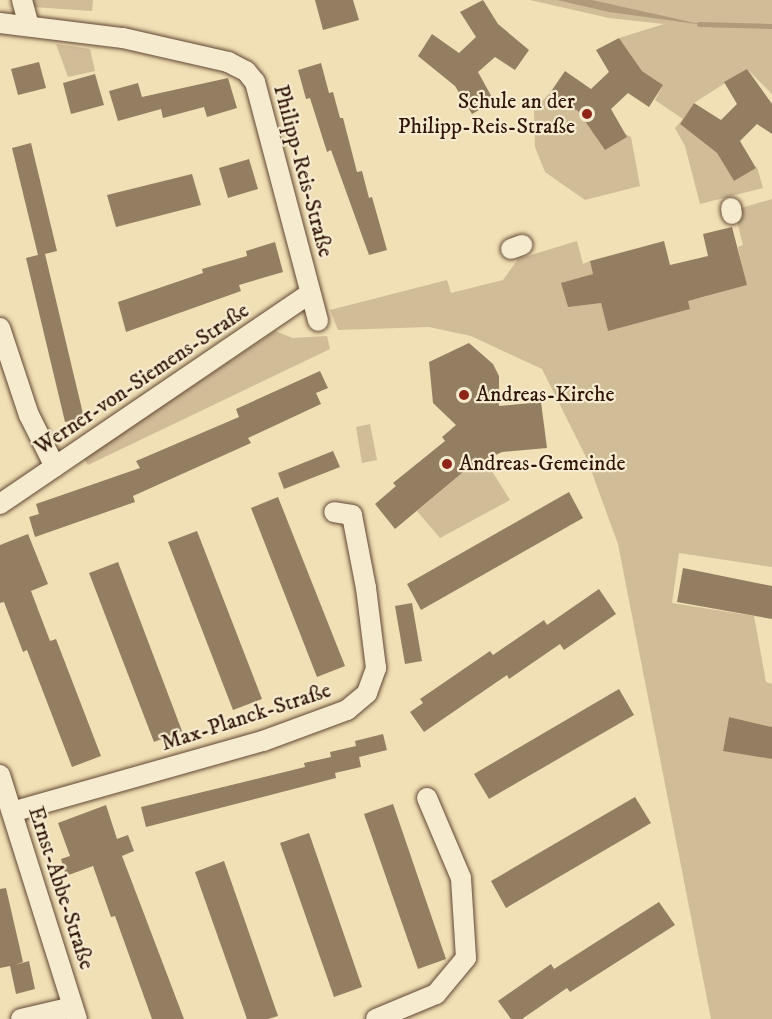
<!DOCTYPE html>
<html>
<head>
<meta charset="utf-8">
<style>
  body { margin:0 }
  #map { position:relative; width:772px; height:1019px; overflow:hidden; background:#f1dfb5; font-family:"IM FELL DW Pica",serif }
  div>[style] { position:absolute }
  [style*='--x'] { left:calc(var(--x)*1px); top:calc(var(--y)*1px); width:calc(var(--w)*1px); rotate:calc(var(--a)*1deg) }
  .green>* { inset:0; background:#d0bc97 }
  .water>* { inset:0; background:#af9a7a }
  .stream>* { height:5px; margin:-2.5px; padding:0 2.5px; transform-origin:2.5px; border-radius:2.5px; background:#af9a7a }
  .building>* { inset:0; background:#947e61 }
  .roads { filter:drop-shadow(0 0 2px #604732) drop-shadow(0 0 2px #604732) }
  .minor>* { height:20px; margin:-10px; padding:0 10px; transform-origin:10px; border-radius:10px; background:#f6eacf }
  .dots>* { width:16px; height:16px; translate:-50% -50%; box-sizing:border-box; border:3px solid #f6eacf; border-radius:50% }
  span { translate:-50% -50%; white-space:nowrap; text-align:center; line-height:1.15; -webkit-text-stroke:4.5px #f6eacf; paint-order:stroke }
  .poi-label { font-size:22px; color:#301407 }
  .right { translate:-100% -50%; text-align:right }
  .left { translate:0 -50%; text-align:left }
  .street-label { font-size:22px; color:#301407 }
</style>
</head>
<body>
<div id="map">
  <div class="green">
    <div style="clip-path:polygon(31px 0,93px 0,92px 11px,33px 7px)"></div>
    <div style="clip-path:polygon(530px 0,772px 0,772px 94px,747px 69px,694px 103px,680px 124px,717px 153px,734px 181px,757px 167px,763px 188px,700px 204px,685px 146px,675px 128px,683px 119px,655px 100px,663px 85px,642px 71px,619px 38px,664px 24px,609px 18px)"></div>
    <div style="clip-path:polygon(56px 44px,90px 49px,95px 71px,68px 77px)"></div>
    <div style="clip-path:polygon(550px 93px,631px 137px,640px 186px,585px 200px,545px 172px,535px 147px,534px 109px)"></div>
    <div style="clip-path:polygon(772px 199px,772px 567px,679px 553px,672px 603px,754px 616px,766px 682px,772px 684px,772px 727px,729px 717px,723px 750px,772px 759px,772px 1019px,711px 1019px,618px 544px,587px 459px,542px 369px,471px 336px,429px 327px,338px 330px,330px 310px,447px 280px,451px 293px,503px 280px,518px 259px,577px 241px,583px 264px,590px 261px,608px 330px,690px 309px,686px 295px,700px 298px,746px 285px,738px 247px,743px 245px,734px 210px)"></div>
    <div style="clip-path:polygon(275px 331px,293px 338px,327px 336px,330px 349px,88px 465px,84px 459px)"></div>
    <div style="clip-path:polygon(370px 424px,377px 460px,362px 463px,356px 427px)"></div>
    <div style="clip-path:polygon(485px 460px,510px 500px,440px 538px,417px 511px,468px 468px)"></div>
  </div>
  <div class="water">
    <div style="clip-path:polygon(557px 0,592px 0,704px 25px,609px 12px)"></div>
  </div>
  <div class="stream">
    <div style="--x:699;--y:24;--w:73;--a:1.6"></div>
  </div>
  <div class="building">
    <div style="clip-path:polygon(315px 0,353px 0,359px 20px,323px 30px)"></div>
    <div style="clip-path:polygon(483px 0,498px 24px,529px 50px,515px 70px,495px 57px,478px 72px,494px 101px,472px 114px,455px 86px,418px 56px,432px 34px,459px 53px,476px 37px,460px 12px)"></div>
    <div style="clip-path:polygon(619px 38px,642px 71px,663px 85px,649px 107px,628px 93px,611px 109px,627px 137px,605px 150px,578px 111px,550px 93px,565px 71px,591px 89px,609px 72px,596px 50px)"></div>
    <div style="clip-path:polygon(39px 62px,46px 88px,18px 95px,11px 69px)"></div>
    <div style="clip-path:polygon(321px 63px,329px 93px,333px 92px,340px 118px,343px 118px,357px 172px,362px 171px,369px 198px,372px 197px,387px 250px,369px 255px,331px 150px,327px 152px,310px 98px,306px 99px,298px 70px)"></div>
    <div style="clip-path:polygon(747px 69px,772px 104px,772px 134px,757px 124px,740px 141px,756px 168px,734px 181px,717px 153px,680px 124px,694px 103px,721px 120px,737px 104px,724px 82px)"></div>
    <div style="clip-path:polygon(95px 74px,104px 105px,71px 114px,63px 83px)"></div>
    <div style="clip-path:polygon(228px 78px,237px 108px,207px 117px,204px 107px,163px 118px,161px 109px,118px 121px,109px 91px,138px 83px,142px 97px)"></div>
    <div style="clip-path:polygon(31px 143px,57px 251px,45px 254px,84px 418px,65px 422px,26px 258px,38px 255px,12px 148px)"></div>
    <div style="clip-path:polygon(249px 159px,258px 189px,228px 198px,219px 168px)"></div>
    <div style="clip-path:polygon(192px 174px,201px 205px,116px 227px,107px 195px)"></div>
    <div style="clip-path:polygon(732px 227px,747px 285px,688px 301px,690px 309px,608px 331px,601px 303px,568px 307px,561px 283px,593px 274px,590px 261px,664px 241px,670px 265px,708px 256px,703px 234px)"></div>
    <div style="clip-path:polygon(275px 242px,283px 272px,239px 285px,241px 291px,126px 332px,118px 302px,203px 273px,202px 269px,247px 256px,246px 251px)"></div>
    <div style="clip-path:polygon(469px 343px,493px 364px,499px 376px,499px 406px,541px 402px,547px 448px,502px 452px,468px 468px,395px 529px,375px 504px,396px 486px,393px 483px,445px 441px,442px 437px,456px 425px,433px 403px,429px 362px)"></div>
    <div style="clip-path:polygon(320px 371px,328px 388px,316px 393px,321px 404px,248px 438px,251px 443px,133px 496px,135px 502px,35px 537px,29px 517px,39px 514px,36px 504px,140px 468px,136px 461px,239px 417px,236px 409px)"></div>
    <div style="clip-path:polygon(333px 451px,340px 467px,284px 489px,278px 473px)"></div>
    <div style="clip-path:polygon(569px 492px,583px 518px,421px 610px,407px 584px)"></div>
    <div style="clip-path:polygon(278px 497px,345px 666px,317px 677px,251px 508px)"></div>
    <div style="clip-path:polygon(197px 531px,262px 699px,233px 710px,168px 542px)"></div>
    <div style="clip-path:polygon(28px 534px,48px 584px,31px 591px,50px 641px,56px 639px,101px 756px,72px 767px,27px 650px,23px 652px,4px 602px,0 603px,0 545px)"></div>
    <div style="clip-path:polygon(118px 562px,182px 731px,154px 742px,89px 573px)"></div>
    <div style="clip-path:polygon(683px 568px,772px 586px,772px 619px,677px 602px)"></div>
    <div style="clip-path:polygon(599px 589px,616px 614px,564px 650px,560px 644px,509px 679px,507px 675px,424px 732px,410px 712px,423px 703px,420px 699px,490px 651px,493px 655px,544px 620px,547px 625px)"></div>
    <div style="clip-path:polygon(412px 603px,422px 661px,405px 664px,395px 606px)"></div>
    <div style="clip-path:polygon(619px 689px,634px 715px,489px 799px,474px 774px)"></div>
    <div style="clip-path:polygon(729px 717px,772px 727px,772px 759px,723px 751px)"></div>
    <div style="clip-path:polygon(383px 734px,387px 750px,359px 757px,361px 767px,335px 773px,336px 778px,146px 827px,141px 807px,305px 767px,304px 763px,331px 757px,330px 752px,356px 746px,355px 741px)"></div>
    <div style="clip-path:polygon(635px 797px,651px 823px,506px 908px,491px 881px)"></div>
    <div style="clip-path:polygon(393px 804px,446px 959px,418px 969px,364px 814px)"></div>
    <div style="clip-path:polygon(106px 805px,117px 839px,128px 835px,134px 851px,122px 856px,184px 1019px,152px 1019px,115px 916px,111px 917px,93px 866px,66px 876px,61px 859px,70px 856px,58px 823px)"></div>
    <div style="clip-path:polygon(309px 833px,362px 987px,334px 997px,280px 843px)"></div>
    <div style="clip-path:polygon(224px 861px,278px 1016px,268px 1019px,247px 1019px,195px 872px)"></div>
    <div style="clip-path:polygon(6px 888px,23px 962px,15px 965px,29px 961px,35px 989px,16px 994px,10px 966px,0 968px,0 889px)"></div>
    <div style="clip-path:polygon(659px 902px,675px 925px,570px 992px,567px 988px,522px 1019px,511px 1019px,498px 1001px,551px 964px,554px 969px)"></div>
  </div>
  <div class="roads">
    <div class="minor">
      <div style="--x:22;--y:0;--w:27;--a:75"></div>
      <div style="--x:0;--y:23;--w:124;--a:7"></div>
      <div style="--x:123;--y:38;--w:108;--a:12.9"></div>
      <div style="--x:228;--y:62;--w:20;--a:27"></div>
      <div style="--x:246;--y:71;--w:14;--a:51"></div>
      <div style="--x:255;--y:82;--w:247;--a:75.2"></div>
      <div style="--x:731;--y:208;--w:6;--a:81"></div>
      <div style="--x:511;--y:249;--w:12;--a:-20"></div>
      <div style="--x:0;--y:328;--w:92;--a:71.6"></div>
      <div style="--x:29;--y:415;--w:58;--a:63.4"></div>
      <div style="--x:0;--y:504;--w:375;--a:-34.2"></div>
      <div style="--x:0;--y:775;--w:256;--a:72.5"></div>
      <div style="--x:12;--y:812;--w:261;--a:-15.8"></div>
      <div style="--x:263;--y:741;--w:90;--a:-20.3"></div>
      <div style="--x:347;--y:710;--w:26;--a:-40"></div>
      <div style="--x:367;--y:693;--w:27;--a:-70"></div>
      <div style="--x:376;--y:668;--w:81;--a:-97.1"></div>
      <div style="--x:366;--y:588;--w:74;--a:-100.9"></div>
      <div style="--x:352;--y:515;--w:18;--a:-171"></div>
      <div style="--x:21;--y:1019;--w:53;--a:-13"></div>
      <div style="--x:376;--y:1019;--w:65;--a:-22.6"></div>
      <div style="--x:436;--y:994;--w:47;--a:-50.2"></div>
      <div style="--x:466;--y:958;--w:80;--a:-93.6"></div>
      <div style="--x:461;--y:878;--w:87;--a:-113"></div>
    </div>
  </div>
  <div class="dots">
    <div style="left:587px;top:114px;background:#8f2418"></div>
    <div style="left:464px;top:395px;background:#8f2418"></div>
    <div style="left:447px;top:464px;background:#8f2418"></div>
  </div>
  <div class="poi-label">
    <span class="right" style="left:575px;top:114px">Schule an der<br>Philipp-Reis-Straße</span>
    <span class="left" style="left:476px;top:395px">Andreas-Kirche</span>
    <span class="left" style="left:459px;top:464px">Andreas-Gemeinde</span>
  </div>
  <div class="street-label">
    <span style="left:303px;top:171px;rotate:75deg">Philipp-Reis-Straße</span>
    <span style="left:142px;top:379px;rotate:-34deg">Werner-von-Siemens-Straße</span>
    <span style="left:246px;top:717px;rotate:-18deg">Max-Planck-Straße</span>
    <span style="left:61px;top:888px;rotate:72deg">Ernst-Abbe-Straße</span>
  </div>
</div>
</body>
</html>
